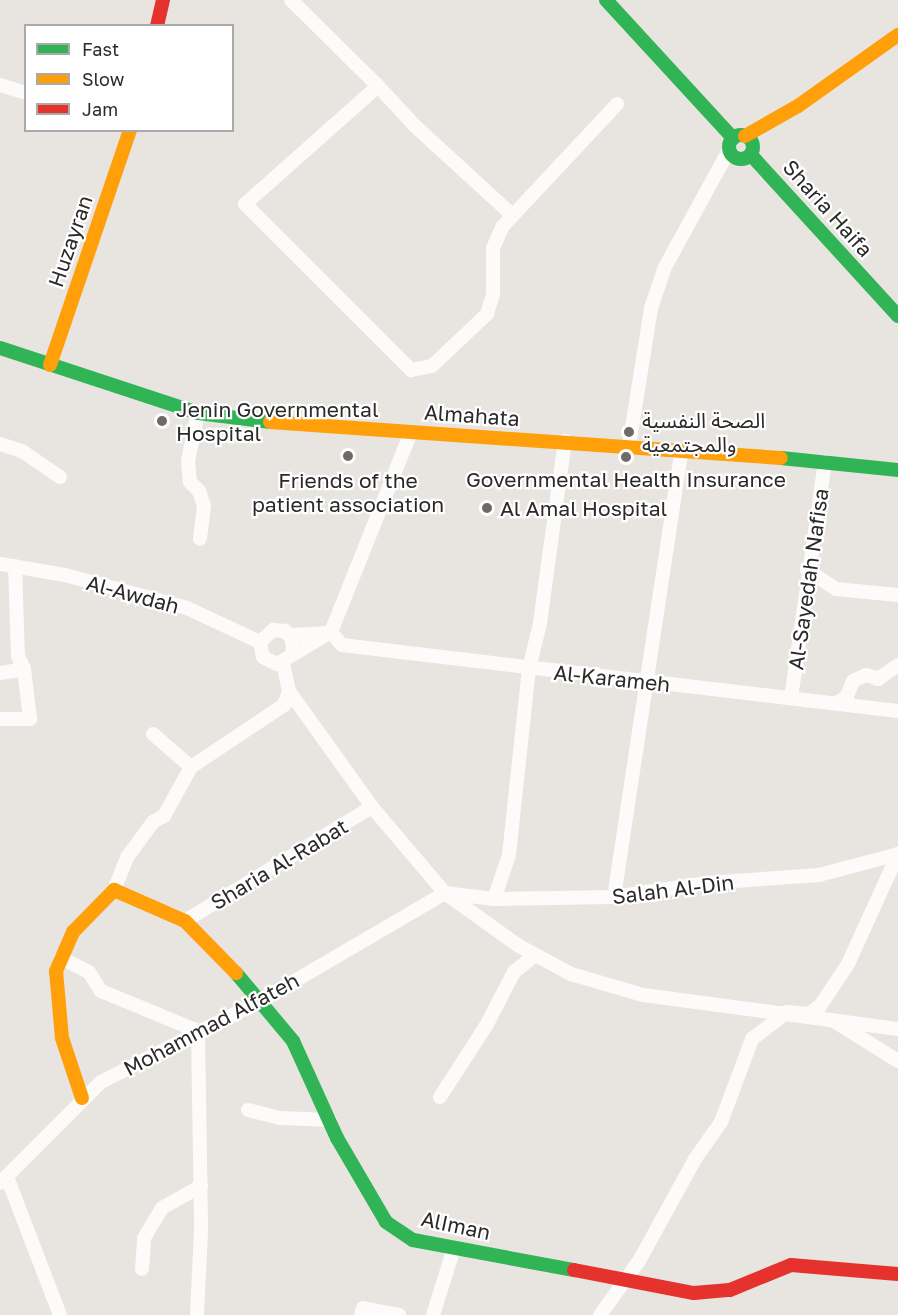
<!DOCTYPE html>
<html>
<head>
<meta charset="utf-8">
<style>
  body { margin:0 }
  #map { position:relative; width:898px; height:1315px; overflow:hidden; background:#e8e4e0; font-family:"Golos Text","Noto Sans Arabic",sans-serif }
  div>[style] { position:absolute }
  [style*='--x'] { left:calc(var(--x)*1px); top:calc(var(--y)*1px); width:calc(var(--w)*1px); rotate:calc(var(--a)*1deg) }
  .street>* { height:14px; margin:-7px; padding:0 7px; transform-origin:7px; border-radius:7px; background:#fcfbfa }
  .fast>* { height:14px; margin:-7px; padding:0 7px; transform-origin:7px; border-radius:7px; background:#30b455 }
  .fast>.ring { margin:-7px; padding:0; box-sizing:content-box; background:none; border:14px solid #30b455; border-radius:50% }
  .slow>* { height:14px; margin:-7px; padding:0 7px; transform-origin:7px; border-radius:7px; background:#ff9f0a }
  .jam>* { height:14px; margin:-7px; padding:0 7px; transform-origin:7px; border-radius:7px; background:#e5322d }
  .dots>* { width:16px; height:16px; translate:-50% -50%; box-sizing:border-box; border:3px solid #fff; border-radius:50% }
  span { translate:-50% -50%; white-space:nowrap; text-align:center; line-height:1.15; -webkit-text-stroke:4.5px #fff; paint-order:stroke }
  .street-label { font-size:21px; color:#2a2a2a }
  .poi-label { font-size:21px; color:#2a2a2a }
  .left { translate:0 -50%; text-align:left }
  .legend { position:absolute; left:24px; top:24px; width:210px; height:108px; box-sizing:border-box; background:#fff; border:2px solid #aaa; margin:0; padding:8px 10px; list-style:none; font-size:18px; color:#2a2a2a }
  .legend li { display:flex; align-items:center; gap:12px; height:30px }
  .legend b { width:30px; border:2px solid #aaa }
</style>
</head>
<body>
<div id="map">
  <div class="street">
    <div style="--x:291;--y:0;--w:122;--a:44.7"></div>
    <div style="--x:378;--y:86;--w:178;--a:138.4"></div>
    <div style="--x:245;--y:204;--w:235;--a:45"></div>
    <div style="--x:411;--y:370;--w:21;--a:-11"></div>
    <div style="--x:432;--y:366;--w:76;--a:-43.4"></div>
    <div style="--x:487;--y:314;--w:21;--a:-73"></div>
    <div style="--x:493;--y:294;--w:46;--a:-90"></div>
    <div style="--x:493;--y:248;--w:24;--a:-66"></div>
    <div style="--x:503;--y:226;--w:167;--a:-46.9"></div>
    <div style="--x:0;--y:85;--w:27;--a:17"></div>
    <div style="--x:378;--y:86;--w:54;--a:47.2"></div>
    <div style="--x:415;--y:126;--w:132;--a:42.5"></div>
    <div style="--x:198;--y:413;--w:49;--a:101.8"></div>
    <div style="--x:188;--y:461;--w:21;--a:85"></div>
    <div style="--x:190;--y:482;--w:13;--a:45"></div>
    <div style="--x:199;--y:491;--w:16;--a:72"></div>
    <div style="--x:204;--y:506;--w:33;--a:97"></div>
    <div style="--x:0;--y:444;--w:23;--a:18"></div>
    <div style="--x:22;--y:451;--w:46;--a:34.4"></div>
    <div style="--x:629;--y:446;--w:140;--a:-80.9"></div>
    <div style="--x:651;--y:308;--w:43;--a:-71.1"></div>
    <div style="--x:665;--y:267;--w:133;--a:-61.3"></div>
    <div style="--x:0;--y:564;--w:66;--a:9.6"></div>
    <div style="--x:65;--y:575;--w:126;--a:15.1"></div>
    <div style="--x:187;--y:608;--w:81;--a:25"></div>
    <div style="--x:807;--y:570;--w:35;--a:33"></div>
    <div style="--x:836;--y:589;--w:62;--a:5.5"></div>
    <div style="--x:331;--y:632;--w:17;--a:50"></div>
    <div style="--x:342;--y:645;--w:560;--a:6.77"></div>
    <div style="--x:331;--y:632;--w:215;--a:-68.2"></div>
    <div style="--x:290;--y:635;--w:36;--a:-3"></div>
    <div style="--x:293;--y:652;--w:13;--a:-94"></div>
    <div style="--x:292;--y:639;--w:11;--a:-131"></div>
    <div style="--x:285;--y:631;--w:12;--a:-175"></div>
    <div style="--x:273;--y:630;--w:18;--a:137"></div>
    <div style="--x:260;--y:642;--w:15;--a:79"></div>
    <div style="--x:263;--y:657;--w:16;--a:27"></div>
    <div style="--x:277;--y:664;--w:63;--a:-30.7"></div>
    <div style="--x:283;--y:663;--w:29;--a:78"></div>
    <div style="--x:289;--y:691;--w:143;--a:54.4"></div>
    <div style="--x:372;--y:807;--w:113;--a:49.7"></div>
    <div style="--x:445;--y:893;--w:91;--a:35.6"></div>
    <div style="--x:519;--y:946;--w:59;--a:28.3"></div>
    <div style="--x:571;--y:974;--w:75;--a:16.3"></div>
    <div style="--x:643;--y:995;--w:257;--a:7.6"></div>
    <div style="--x:0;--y:673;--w:24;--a:-9"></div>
    <div style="--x:791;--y:698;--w:239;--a:-81.8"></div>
    <div style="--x:837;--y:703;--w:12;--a:-35"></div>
    <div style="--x:847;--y:696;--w:16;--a:-68"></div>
    <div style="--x:853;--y:681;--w:14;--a:-25"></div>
    <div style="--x:866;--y:675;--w:13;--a:18"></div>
    <div style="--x:878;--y:679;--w:24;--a:-35"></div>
    <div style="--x:0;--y:719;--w:30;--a:0"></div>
    <div style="--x:30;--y:719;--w:50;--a:-96.8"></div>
    <div style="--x:24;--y:669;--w:14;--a:-115"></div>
    <div style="--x:18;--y:656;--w:90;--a:-91.9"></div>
    <div style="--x:153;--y:734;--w:50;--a:41"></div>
    <div style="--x:114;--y:890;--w:37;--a:-68"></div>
    <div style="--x:128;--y:856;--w:42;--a:-53.7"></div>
    <div style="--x:153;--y:822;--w:13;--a:-29"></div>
    <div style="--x:164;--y:816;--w:56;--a:-61.1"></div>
    <div style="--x:191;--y:767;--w:112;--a:-33.7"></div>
    <div style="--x:284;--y:705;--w:15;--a:-70"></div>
    <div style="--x:614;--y:897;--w:450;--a:-81.4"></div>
    <div style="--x:494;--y:899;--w:46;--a:-71.2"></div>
    <div style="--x:509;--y:855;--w:187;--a:-83.9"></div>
    <div style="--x:529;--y:669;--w:47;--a:-76.6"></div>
    <div style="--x:540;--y:623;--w:184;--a:-82.2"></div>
    <div style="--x:185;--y:921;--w:219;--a:-31.4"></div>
    <div style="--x:61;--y:958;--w:31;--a:27"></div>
    <div style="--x:89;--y:972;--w:22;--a:58"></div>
    <div style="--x:101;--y:991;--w:105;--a:22.4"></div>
    <div style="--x:198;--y:1031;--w:201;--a:89.1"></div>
    <div style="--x:201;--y:1232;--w:83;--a:92.8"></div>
    <div style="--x:834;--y:1021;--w:75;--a:32"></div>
    <div style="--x:440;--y:1097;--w:85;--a:-57.1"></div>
    <div style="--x:486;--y:1026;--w:61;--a:-62.6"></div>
    <div style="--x:514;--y:972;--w:27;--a:-39"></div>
    <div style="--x:248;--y:1110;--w:33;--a:14"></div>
    <div style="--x:280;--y:1118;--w:50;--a:2.3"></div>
    <div style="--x:7;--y:1177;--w:148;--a:69"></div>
    <div style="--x:0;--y:1183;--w:143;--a:-45"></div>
    <div style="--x:101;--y:1082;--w:181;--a:-27"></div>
    <div style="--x:262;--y:1000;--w:212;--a:-30.3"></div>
    <div style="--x:445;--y:893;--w:49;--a:7"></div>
    <div style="--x:494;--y:899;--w:120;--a:-1"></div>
    <div style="--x:614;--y:897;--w:94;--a:-8.6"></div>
    <div style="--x:707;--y:883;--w:112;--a:-4.1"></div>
    <div style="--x:819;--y:875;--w:82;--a:-14.9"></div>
    <div style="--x:142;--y:1269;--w:31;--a:-86"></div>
    <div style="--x:144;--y:1238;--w:35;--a:-59"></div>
    <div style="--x:162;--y:1208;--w:45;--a:-29.4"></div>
    <div style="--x:361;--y:1315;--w:7;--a:-74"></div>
    <div style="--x:363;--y:1308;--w:37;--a:11"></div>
    <div style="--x:433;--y:1315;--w:70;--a:-72.6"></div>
    <div style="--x:600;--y:1315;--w:67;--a:-54.2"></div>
    <div style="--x:639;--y:1261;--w:116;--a:-61.2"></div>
    <div style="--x:695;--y:1159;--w:45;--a:-54.9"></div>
    <div style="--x:721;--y:1122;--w:89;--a:-69.5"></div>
    <div style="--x:752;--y:1039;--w:44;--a:-37.6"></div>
    <div style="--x:787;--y:1012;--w:22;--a:5"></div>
    <div style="--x:809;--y:1014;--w:14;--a:-36"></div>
    <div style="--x:820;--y:1006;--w:50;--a:-56.3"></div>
    <div style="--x:848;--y:964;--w:121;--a:-65.6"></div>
  </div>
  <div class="fast">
    <div style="--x:606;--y:0;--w:188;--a:47.4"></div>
    <div class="ring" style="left:729px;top:135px;width:10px;height:10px"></div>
    <div style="--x:751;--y:155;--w:218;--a:47.6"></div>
    <div style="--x:0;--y:348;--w:208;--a:18.2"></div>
    <div style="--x:198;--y:413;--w:73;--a:7.1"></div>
    <div style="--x:781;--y:458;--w:118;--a:5.9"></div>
    <div style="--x:236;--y:973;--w:89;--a:50"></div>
    <div style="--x:293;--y:1041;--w:107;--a:65.6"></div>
    <div style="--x:337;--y:1138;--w:97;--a:59.7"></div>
    <div style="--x:386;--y:1222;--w:32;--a:34"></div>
    <div style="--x:413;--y:1240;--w:164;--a:10.6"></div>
  </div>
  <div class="slow">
    <div style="--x:745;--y:136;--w:61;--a:-29.5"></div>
    <div style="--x:798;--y:106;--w:123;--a:-35.4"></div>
    <div style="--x:50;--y:365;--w:248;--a:-71.2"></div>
    <div style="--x:270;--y:422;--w:512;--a:4.03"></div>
    <div style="--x:82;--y:1098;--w:63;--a:-108.4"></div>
    <div style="--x:62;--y:1038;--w:67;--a:-95.1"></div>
    <div style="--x:56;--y:971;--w:43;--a:-66.4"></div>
    <div style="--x:73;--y:932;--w:59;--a:-45.7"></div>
    <div style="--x:114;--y:890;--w:77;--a:23.6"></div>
    <div style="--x:185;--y:921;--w:73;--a:45.6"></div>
  </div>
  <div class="jam">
    <div style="--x:157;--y:26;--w:27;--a:-77"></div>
    <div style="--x:574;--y:1270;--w:122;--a:10.9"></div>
    <div style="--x:694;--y:1293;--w:36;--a:-5"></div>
    <div style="--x:730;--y:1290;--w:66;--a:-22.3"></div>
    <div style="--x:791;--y:1265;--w:107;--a:4.8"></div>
  </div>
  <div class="dots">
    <div style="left:162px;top:421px;background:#6c6b6a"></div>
    <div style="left:629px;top:432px;background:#6c6b6a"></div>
    <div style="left:348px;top:456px;background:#6c6b6a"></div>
    <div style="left:626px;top:457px;background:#6c6b6a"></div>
    <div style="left:487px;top:508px;background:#6c6b6a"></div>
  </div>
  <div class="street-label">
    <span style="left:828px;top:208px;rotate:48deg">Sharia Haifa</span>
    <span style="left:70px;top:241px;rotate:-71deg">Huzayran</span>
    <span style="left:472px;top:415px;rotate:4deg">Almahata</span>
    <span style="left:808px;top:579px;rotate:-82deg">Al-Sayedah Nafisa</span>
    <span style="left:133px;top:594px;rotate:15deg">Al-Awdah</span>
    <span style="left:612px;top:678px;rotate:6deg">Al-Karameh</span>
    <span style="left:279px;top:864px;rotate:-31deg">Sharia Al-Rabat</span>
    <span style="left:673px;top:889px;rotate:-7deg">Salah Al-Din</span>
    <span style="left:211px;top:1024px;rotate:-28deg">Mohammad Alfateh</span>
    <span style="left:456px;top:1225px;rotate:12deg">AlIman</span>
  </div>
  <div class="poi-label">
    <span class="left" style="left:176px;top:421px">Jenin Governmental<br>Hospital</span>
    <span class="left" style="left:642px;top:432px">الصحة النفسية<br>والمجتمعية</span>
    <span style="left:626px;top:479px">Governmental Health Insurance</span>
    <span style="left:348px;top:492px">Friends of the<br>patient association</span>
    <span class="left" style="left:500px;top:508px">Al Amal Hospital</span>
  </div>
  <ul class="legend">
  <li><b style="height:8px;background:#30b455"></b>Fast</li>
  <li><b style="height:8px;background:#ff9f0a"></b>Slow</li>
  <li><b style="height:8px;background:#e5322d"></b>Jam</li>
  </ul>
</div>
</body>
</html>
